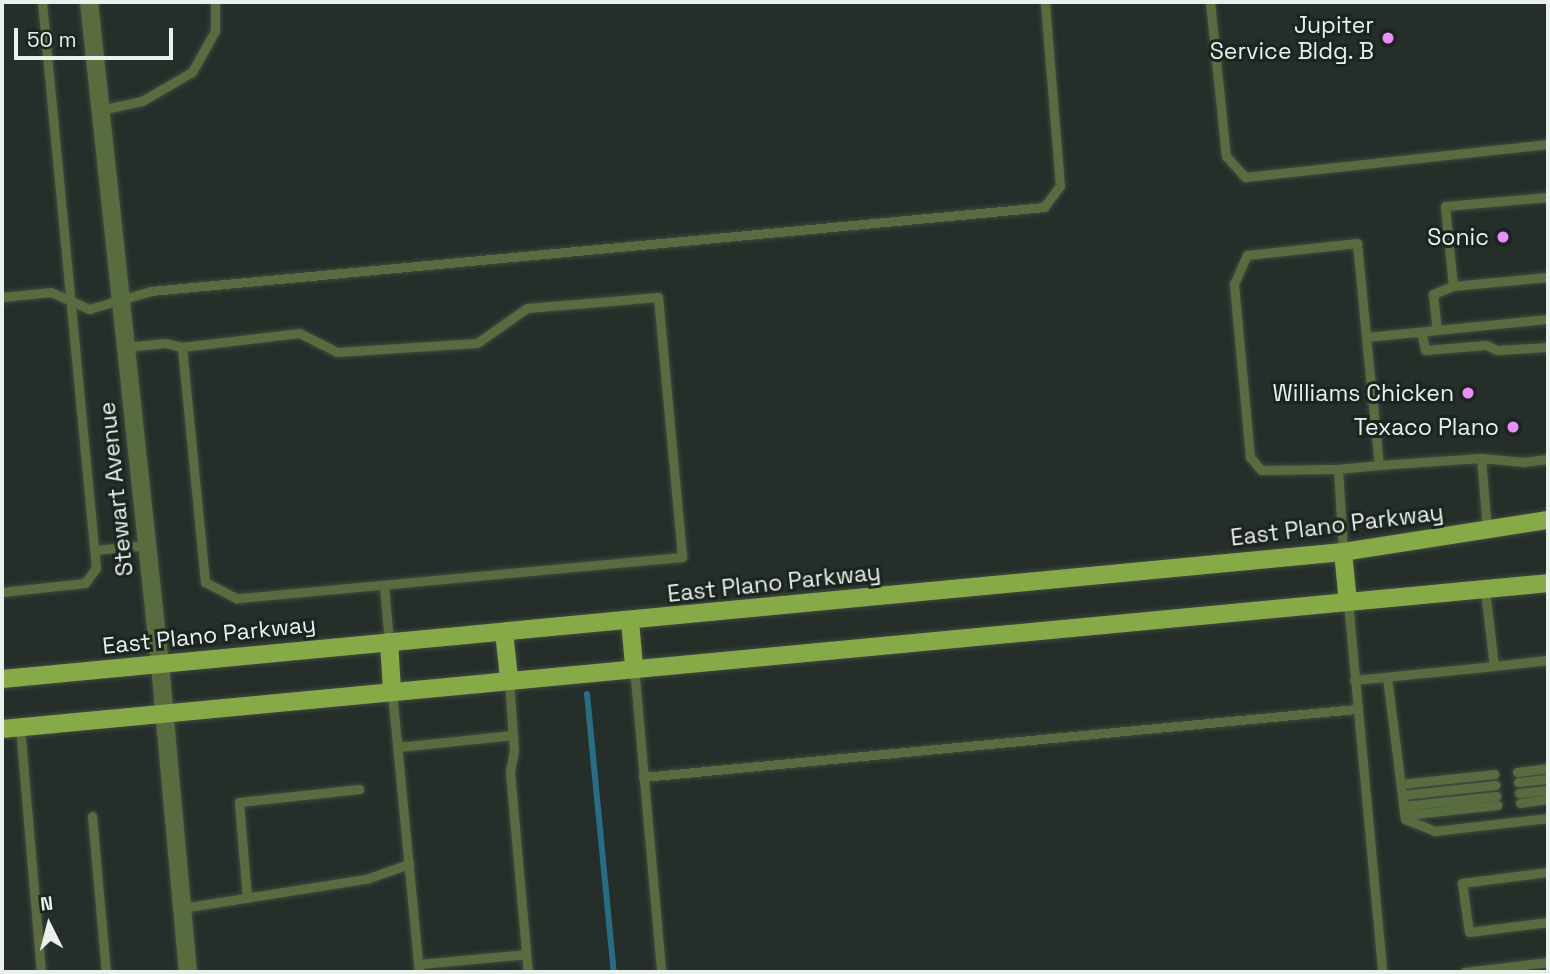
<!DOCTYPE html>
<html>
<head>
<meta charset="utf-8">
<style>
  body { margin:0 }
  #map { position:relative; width:1550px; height:974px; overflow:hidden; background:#262e29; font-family:"Space Grotesk",sans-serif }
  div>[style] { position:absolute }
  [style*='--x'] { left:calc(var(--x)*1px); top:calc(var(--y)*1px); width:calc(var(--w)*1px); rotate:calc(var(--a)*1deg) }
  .stream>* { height:6px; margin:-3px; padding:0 3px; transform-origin:3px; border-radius:3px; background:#256e86 }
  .roads { filter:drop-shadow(0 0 2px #414944) drop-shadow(0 0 2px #414944) }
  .lane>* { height:9px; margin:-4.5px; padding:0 4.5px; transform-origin:4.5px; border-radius:4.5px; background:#596c3e }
  .street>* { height:18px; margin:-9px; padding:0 9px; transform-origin:9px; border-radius:9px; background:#596c3e }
  .primary>* { height:18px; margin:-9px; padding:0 9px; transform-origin:9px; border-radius:9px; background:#85aa46 }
  .dots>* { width:19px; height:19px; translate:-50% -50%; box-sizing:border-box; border:4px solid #1c241f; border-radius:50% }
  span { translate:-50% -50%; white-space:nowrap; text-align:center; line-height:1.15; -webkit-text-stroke:6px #1c241f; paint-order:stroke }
  .poi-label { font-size:23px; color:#eaf0ec }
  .right { translate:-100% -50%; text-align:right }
  .street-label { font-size:23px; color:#eaf0ec }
  .frame { position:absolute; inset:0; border:4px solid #eaf0ec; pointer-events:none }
  .north { position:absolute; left:14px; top:890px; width:70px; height:70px; -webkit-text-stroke:5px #1c241f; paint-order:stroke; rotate:354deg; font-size:19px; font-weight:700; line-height:28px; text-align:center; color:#eaf0ec }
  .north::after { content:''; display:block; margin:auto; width:24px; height:32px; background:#eaf0ec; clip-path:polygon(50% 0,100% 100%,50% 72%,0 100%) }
  .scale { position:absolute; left:14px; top:28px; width:159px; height:32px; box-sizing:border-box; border:4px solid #eaf0ec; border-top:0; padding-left:9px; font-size:21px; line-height:24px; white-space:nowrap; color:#eaf0ec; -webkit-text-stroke:5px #1c241f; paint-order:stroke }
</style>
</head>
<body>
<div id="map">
  <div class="stream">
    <div style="--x:587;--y:694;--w:279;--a:84.5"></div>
  </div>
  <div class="roads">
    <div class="lane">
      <div style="--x:1210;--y:2;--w:155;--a:84.1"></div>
      <div style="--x:1226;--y:156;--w:28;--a:48"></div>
      <div style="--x:1245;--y:177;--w:305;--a:-6.2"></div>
      <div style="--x:100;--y:110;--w:43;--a:-12.1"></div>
      <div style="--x:142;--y:101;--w:58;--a:-30.1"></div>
      <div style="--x:192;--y:72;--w:47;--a:-60.7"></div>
      <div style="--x:215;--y:31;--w:29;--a:-90"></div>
      <div style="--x:1548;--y:197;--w:103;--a:175"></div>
      <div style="--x:1445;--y:206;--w:80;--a:84.3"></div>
      <div style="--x:1453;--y:286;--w:95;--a:-5.4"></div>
      <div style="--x:1453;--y:286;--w:22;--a:158"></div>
      <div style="--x:1433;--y:294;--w:36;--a:84"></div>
      <div style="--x:1437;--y:330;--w:71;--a:174.4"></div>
      <div style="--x:1366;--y:337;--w:129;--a:84.2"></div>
      <div style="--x:1379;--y:465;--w:102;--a:-3.9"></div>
      <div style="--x:1481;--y:458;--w:72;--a:85.2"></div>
      <div style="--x:2;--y:297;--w:49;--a:-5.8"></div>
      <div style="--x:51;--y:292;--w:42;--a:24.1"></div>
      <div style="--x:89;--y:309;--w:65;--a:-16.2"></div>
      <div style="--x:151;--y:291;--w:897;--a:-5.37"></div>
      <div style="--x:1044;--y:207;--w:26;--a:-53"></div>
      <div style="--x:1060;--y:186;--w:185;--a:-94.7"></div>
      <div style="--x:658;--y:297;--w:261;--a:84.7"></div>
      <div style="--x:682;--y:557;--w:448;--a:174.7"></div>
      <div style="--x:236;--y:598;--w:35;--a:-153"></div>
      <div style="--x:205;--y:582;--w:236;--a:-95.6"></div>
      <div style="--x:182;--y:347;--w:118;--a:-6.8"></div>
      <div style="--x:299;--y:333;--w:42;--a:26.6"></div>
      <div style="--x:337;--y:352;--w:140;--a:-3.7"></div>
      <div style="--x:477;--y:343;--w:61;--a:-35"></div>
      <div style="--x:527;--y:308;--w:131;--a:-4.8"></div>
      <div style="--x:1437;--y:330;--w:112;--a:-5.7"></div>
      <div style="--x:1421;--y:332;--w:18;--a:77"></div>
      <div style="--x:1425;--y:350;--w:61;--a:-4.7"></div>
      <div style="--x:1486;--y:345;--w:12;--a:24"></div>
      <div style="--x:1497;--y:350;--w:51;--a:-3.4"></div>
      <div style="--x:126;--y:347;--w:39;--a:-6"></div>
      <div style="--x:165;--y:343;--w:17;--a:13"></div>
      <div style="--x:1481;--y:458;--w:42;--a:5.4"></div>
      <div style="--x:1523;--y:462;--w:25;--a:-7"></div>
      <div style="--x:1338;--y:469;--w:77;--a:179.3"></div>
      <div style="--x:1261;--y:470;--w:17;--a:-130"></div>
      <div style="--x:1250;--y:457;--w:174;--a:-95.3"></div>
      <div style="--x:1234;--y:284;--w:32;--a:-66"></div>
      <div style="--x:1247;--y:255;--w:111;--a:-6.2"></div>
      <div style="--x:1357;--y:243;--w:94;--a:84.5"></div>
      <div style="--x:95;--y:550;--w:52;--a:-5.5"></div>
      <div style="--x:1343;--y:552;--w:83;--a:-93.4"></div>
      <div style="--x:1338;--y:469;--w:41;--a:-5.6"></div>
      <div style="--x:384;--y:585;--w:57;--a:85"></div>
      <div style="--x:2;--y:592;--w:83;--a:-6.2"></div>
      <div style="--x:85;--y:583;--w:19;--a:-54"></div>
      <div style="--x:96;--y:568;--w:569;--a:-95.45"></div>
      <div style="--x:1348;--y:602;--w:372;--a:84.7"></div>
      <div style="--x:1494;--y:666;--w:54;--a:-6.3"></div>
      <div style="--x:634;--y:667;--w:306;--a:84.9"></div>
      <div style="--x:1387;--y:677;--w:143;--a:82.8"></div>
      <div style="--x:1405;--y:819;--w:31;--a:22"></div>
      <div style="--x:1434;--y:831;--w:115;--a:-6.5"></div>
      <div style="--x:509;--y:680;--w:71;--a:86"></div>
      <div style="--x:514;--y:751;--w:21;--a:101"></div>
      <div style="--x:510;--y:772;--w:201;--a:84.9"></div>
      <div style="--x:1354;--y:680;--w:141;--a:-5.7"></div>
      <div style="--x:1494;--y:666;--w:77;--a:-96.8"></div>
      <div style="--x:392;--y:692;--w:281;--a:84.5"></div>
      <div style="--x:20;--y:727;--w:246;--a:85.1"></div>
      <div style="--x:398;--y:747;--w:116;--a:-6"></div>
      <div style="--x:1517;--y:772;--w:31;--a:-7"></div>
      <div style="--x:643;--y:777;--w:716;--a:-5.45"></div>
      <div style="--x:1518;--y:782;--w:30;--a:-6"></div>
      <div style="--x:1401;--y:784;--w:94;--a:-6.1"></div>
      <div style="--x:1519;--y:793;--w:29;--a:-6"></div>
      <div style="--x:1402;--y:795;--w:94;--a:-6.1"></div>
      <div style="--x:1520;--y:803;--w:28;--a:-8"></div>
      <div style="--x:1403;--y:806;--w:94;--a:-6.1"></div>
      <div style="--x:1405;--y:815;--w:93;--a:-6.2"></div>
      <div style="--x:92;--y:816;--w:157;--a:84.9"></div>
      <div style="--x:1548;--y:872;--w:87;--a:172.7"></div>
      <div style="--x:1462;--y:883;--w:49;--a:81.9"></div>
      <div style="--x:1469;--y:932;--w:80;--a:-7.2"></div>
      <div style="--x:247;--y:898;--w:96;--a:-94.8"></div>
      <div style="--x:239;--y:802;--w:121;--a:-6.2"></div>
      <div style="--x:182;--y:908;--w:186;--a:-9"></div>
      <div style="--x:366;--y:879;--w:46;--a:-19.2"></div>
      <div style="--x:419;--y:964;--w:107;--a:-5.3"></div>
      <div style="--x:1464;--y:972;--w:85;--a:-6.8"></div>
    </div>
    <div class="street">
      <div style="--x:89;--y:2;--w:667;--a:83.89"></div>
      <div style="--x:160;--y:665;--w:308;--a:84.8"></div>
    </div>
    <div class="primary">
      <div style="--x:1343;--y:552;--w:50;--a:84.3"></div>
      <div style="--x:630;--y:621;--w:45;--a:84.9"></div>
      <div style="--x:504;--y:632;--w:46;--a:83.8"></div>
      <div style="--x:389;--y:642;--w:48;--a:86.4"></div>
      <div style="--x:2;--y:679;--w:1347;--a:-5.41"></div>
      <div style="--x:1343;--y:552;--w:207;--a:-8.9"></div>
      <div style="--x:2;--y:729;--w:1553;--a:-5.39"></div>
    </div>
  </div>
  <div class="dots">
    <div style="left:1388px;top:38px;background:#e98efe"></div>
    <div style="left:1503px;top:237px;background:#e98efe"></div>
    <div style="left:1468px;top:393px;background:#e98efe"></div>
    <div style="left:1513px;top:427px;background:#e98efe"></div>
  </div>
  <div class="poi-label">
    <span class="right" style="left:1374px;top:38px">Jupiter<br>Service Bldg. B</span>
    <span class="right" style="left:1489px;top:237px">Sonic</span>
    <span class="right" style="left:1454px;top:393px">Williams Chicken</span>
    <span class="right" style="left:1499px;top:427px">Texaco Plano</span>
  </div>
  <div class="street-label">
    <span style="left:116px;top:489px;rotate:-96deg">Stewart Avenue</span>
    <span style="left:1337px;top:525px;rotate:-7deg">East Plano Parkway</span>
    <span style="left:774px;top:583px;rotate:-6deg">East Plano Parkway</span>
    <span style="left:209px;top:635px;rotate:-6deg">East Plano Parkway</span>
  </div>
  <div class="frame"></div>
  <div class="north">N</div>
  <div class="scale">50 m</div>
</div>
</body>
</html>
